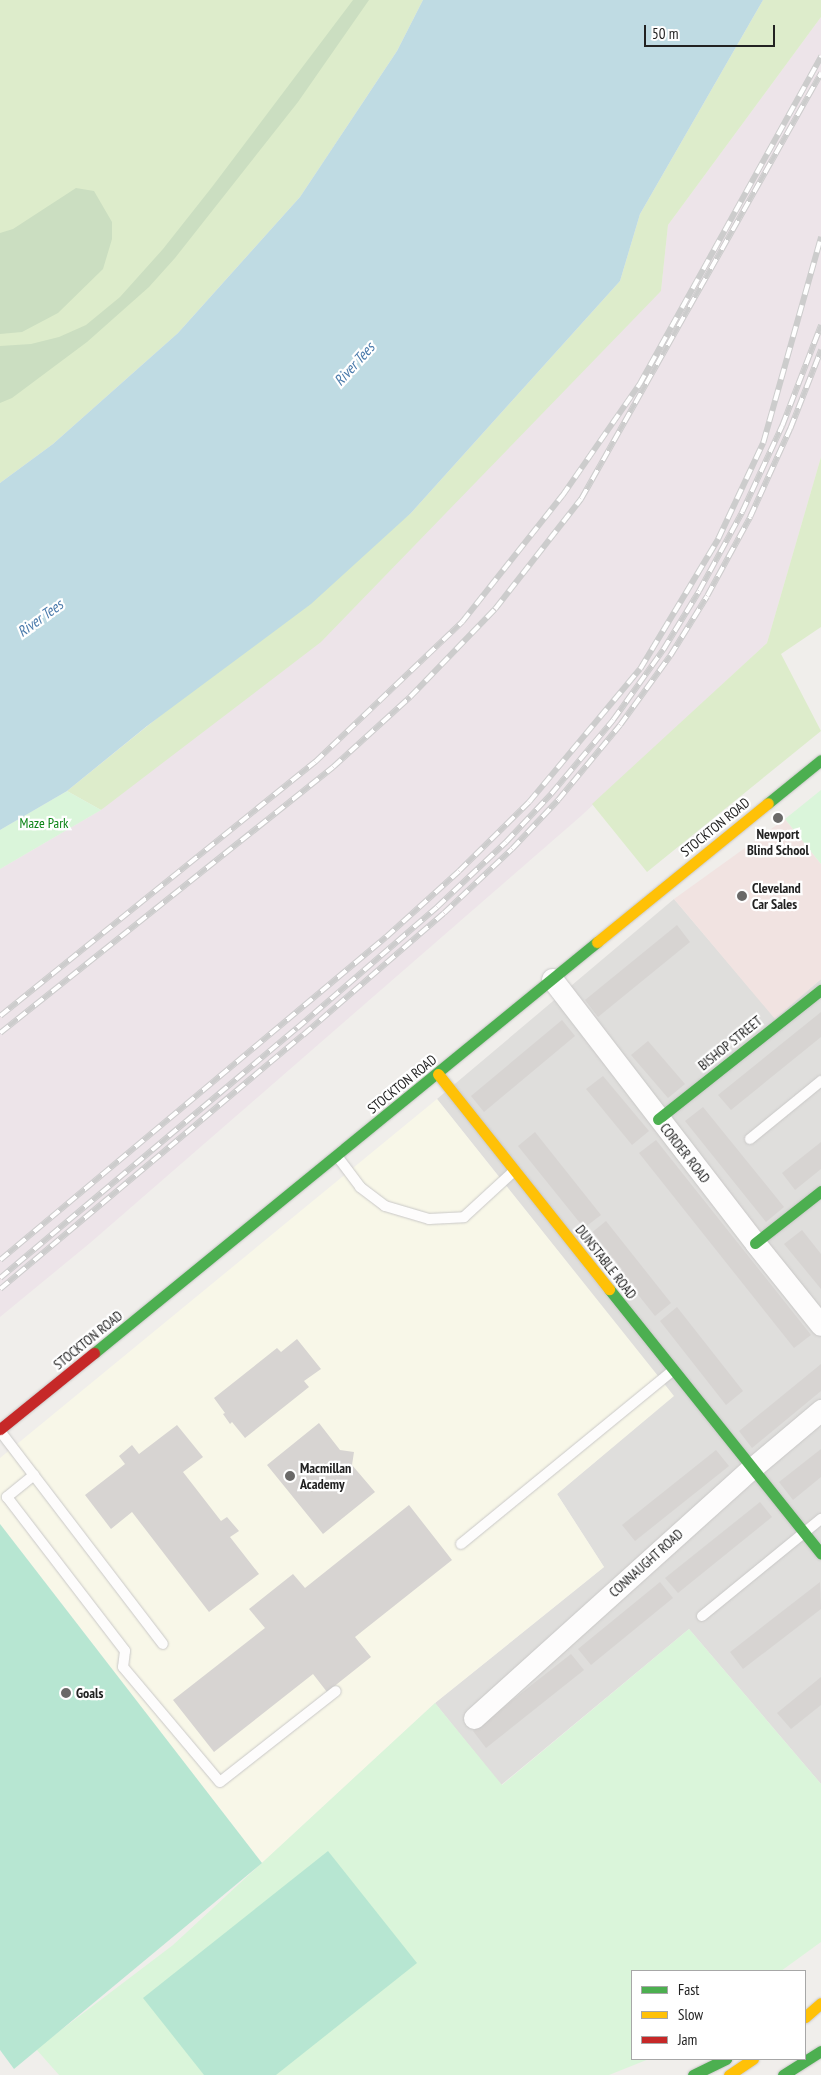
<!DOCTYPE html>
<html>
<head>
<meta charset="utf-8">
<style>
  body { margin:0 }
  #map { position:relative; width:821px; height:2075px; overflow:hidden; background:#f0eeeb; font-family:"PT Sans Narrow",sans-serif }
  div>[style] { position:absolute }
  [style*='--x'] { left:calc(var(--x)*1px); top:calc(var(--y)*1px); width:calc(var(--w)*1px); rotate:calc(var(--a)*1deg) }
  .residential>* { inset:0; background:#dfdedc }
  .commercial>* { inset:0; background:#f1e3e1 }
  .industrial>* { inset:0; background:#ede4e9 }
  .education>* { inset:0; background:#f8f7e8 }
  .grass>* { inset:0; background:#ddeccb }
  .forest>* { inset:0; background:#cbdec1 }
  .park>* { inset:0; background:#daf5da }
  .pitch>* { inset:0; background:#b7e6d2 }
  .water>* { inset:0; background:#bfdbe3 }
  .building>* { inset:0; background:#d7d4d2 }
  .roads { filter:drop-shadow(0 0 1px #c9c8c7) drop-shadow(0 0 1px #c9c8c7) }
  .lane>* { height:10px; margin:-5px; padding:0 5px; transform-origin:5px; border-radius:5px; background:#fdfcfc }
  .street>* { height:21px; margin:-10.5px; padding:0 10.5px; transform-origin:10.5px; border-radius:10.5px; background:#fdfcfc }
  .fast>* { height:11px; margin:-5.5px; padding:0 5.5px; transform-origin:5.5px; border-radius:5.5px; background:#4caf50 }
  .slow>* { height:11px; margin:-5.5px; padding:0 5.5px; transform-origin:5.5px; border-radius:5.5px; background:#ffc107 }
  .jam>* { height:11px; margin:-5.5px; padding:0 5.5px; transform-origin:5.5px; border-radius:5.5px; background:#c62828 }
  .rail>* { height:5.5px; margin-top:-2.75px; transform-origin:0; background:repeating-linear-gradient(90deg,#fff 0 11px,#ccc 0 22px); box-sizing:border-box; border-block:1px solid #ccc }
  .dots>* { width:14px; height:14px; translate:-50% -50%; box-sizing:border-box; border:2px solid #fff; border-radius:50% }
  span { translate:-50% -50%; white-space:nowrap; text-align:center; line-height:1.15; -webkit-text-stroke:4.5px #fff; paint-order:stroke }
  .park-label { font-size:14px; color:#0c8416 }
  .street-label { font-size:14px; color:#222 }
  .poi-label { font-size:14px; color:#222; font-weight:700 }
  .left { translate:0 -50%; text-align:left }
  .water-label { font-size:15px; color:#4a7aab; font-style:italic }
  .legend { position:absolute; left:631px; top:1970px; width:175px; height:90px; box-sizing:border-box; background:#fff; border:1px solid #a7a7a7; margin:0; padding:6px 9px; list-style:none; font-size:15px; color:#222 }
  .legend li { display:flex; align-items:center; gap:10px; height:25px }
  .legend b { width:25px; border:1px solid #a7a7a7 }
  .scale { position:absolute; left:644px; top:25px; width:131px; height:22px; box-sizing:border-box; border:2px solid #222; border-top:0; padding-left:6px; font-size:15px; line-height:18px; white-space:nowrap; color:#222; -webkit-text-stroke:4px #fff; paint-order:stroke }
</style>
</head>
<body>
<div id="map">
  <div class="residential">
    <div style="clip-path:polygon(674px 899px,775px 1018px,821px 979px,821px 1784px,689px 1629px,501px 1785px,435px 1703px,604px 1567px,557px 1494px,673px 1396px,437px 1099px)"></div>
  </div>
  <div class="commercial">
    <div style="clip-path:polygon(785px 819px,821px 864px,821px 979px,775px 1019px,674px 899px)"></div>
  </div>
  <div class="industrial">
    <div style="clip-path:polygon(821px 17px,821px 457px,767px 643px,581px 816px,90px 1243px,0 1317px,0 869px,101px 810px,661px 291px,668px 225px)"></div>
  </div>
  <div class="education">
    <div style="clip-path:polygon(437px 1099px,674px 1396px,557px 1494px,604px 1567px,435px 1703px,262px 1863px,0 1524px,0 1458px)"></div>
  </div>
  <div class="grass">
    <div style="clip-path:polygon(0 0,423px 0,397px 51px,300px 197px,178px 333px,53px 444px,0 483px)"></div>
    <div style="clip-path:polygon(763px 0,821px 0,821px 17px,668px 225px,661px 291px,321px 642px,101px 810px,67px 791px,411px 513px,620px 281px,640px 214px)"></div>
    <div style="clip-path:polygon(821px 457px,821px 627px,781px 654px,821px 731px,647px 872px,592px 804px,767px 643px)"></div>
  </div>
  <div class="forest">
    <div style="clip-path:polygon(353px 0,369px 0,298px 102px,175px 258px,149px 287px,87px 342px,12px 398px,0 403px,0 346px,31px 344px,59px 337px,86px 325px,120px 297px,163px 249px,212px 187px)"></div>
    <div style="clip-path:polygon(76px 188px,94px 191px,112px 222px,112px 239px,103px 269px,58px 313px,22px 332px,0 334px,0 233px,13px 229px)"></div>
  </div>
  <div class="park">
    <div style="clip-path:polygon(821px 790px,821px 864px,785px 819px)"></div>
    <div style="clip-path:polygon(67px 791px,101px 810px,0 869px,0 830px)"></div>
    <div style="clip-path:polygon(689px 1629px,821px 1784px,821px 1942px,781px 1971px,632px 1971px,632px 2059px,649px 2059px,609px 2075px,59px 2075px,36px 2049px,173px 1945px,435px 1703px,502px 1785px)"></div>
  </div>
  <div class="pitch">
    <div style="clip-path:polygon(0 1524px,262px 1863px,14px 2069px,0 2050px)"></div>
    <div style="clip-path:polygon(328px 1851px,417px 1963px,276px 2075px,204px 2075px,143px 1998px)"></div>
  </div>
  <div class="water">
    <div style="clip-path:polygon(423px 0,763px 0,640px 214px,620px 281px,411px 513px,311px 604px,147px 726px,67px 791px,0 830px,0 483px,53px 444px,178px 333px,300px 197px,397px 51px)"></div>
  </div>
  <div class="building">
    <div style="clip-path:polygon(677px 925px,690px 942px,598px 1017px,585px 1000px)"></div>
    <div style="clip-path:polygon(821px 1012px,821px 1037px,731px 1110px,718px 1095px)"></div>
    <div style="clip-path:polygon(562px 1020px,575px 1036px,484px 1112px,471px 1096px)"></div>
    <div style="clip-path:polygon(648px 1041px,685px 1084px,668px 1098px,631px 1055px)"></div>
    <div style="clip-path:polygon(603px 1076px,649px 1131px,632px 1145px,586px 1089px)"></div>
    <div style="clip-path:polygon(703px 1107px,784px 1207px,766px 1222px,685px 1121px)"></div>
    <div style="clip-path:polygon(535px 1132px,601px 1215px,584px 1228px,518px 1146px)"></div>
    <div style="clip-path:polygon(656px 1140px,811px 1335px,794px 1348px,639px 1153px)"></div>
    <div style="clip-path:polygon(821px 1142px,821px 1169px,795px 1190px,782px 1173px)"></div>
    <div style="clip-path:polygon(606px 1221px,671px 1303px,655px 1316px,590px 1234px)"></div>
    <div style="clip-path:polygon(802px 1230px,821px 1254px,821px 1289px,784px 1244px)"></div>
    <div style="clip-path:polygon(677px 1307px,743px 1391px,726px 1405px,660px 1321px)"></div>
    <div style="clip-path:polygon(297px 1339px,321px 1369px,304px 1381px,309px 1387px,245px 1438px,232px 1422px,230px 1424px,223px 1414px,225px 1413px,214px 1398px,277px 1348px,281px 1352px)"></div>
    <div style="clip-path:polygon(821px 1364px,821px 1391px,752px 1448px,739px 1431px)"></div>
    <div style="clip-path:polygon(319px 1423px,340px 1450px,354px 1452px,352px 1465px,375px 1492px,323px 1534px,267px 1465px)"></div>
    <div style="clip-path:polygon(177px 1425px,203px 1457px,183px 1472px,221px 1521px,227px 1517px,239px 1531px,230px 1537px,259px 1574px,209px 1612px,132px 1512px,111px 1529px,85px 1495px,125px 1464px,119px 1456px,132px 1445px,139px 1454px)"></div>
    <div style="clip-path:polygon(821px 1449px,821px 1477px,793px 1500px,779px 1482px)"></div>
    <div style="clip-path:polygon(716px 1450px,729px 1466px,635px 1541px,622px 1525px)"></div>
    <div style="clip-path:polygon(760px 1502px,772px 1517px,678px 1593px,665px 1578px)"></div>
    <div style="clip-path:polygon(409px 1505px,452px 1560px,355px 1637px,371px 1657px,327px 1692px,313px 1674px,214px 1752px,173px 1700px,265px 1628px,249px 1609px,293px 1574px,305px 1588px)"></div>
    <div style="clip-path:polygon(660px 1582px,673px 1598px,591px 1665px,578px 1649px)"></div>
    <div style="clip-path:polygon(820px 1582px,821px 1609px,743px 1669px,730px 1652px)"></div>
    <div style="clip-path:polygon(571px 1654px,584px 1670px,486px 1748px,473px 1731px)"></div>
    <div style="clip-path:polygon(821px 1677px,821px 1705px,791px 1729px,777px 1713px)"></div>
  </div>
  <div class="roads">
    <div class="lane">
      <div style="--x:750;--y:1139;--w:92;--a:-39.2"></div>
      <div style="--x:337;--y:1156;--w:39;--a:53"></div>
      <div style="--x:360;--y:1187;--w:31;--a:37"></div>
      <div style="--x:385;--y:1206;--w:46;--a:16.5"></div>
      <div style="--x:429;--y:1219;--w:35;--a:-3"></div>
      <div style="--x:464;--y:1217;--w:68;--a:-42.6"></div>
      <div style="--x:0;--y:1431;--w:268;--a:52.6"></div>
      <div style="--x:34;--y:1475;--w:35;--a:141"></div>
      <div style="--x:7;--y:1497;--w:194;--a:52.5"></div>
      <div style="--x:125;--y:1651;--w:16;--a:97"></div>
      <div style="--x:123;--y:1667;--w:150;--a:49.9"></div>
      <div style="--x:220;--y:1782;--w:147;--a:-38.1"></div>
      <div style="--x:461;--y:1544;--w:273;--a:-39.3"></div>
      <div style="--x:702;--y:1616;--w:154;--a:-39.2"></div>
    </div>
    <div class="street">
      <div style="--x:552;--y:979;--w:333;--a:52.4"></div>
      <div style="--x:755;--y:1243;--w:105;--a:51.2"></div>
      <div style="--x:474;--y:1718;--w:372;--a:-42"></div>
      <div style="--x:751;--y:1469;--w:92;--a:-40.1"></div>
    </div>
    <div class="fast">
      <div style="--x:768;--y:803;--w:68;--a:-39.1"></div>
      <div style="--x:658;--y:1119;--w:208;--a:-38.4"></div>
      <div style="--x:755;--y:1243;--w:84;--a:-38.2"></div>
      <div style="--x:609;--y:1289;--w:339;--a:51.3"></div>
      <div style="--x:94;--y:1353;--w:650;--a:-39.25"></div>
      <div style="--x:693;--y:2075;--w:37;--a:-26"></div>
      <div style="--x:783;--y:2075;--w:45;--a:-32.3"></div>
    </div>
    <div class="slow">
      <div style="--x:597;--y:942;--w:220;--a:-39.1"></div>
      <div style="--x:438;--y:1074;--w:275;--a:51.5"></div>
      <div style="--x:805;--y:2017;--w:21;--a:-41"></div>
      <div style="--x:729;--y:2075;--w:29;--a:-34"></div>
    </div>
    <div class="jam">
      <div style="--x:0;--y:1429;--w:121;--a:-39"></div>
    </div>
  </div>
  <div class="rail">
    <div style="--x:0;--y:1016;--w:405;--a:-38.9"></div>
    <div style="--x:315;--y:762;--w:203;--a:-43.6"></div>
    <div style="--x:462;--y:622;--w:161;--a:-51.6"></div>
    <div style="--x:562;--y:496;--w:135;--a:-55.3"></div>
    <div style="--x:639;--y:385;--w:376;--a:-61"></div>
    <div style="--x:0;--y:1033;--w:426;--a:-38.6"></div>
    <div style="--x:333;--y:767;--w:104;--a:-42.3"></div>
    <div style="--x:410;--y:697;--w:122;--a:-46"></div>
    <div style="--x:495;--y:609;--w:140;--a:-52"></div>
    <div style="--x:581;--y:499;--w:489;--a:-60.6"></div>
    <div style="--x:0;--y:1260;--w:503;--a:-39.92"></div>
    <div style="--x:386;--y:937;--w:98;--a:-42.1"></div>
    <div style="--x:459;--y:871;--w:98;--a:-44.6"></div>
    <div style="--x:529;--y:802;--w:173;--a:-50.2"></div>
    <div style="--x:640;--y:669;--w:152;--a:-59"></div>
    <div style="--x:718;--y:539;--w:106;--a:-64.9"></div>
    <div style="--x:763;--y:443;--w:214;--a:-74.3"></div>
    <div style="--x:0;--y:1278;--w:388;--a:-40.1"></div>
    <div style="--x:297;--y:1028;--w:185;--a:-40.8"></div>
    <div style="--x:437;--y:907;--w:95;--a:-43.3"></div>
    <div style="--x:506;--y:842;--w:66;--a:-46.8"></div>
    <div style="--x:551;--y:794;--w:97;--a:-50"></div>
    <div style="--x:613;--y:720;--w:86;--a:-54.5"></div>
    <div style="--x:663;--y:650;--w:69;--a:-58.6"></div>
    <div style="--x:699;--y:591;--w:90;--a:-61.4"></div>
    <div style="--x:742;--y:512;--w:95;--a:-65.1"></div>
    <div style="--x:782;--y:426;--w:108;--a:-68.9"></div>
    <div style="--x:0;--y:1289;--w:395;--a:-40"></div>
    <div style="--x:303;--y:1035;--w:186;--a:-40.9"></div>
    <div style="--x:444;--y:913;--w:93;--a:-43.3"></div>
    <div style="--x:512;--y:849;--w:67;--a:-46.8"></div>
    <div style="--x:558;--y:800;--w:97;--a:-50.4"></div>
    <div style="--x:620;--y:725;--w:85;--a:-54.1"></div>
    <div style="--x:670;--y:656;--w:70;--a:-58.3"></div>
    <div style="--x:707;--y:596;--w:90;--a:-61.4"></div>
    <div style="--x:750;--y:517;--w:97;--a:-65.6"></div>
    <div style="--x:790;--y:429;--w:85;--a:-68.6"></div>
  </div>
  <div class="dots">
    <div style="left:778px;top:818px;background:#6a6968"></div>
    <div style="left:742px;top:896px;background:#6a6968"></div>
    <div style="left:290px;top:1476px;background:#6a6968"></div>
    <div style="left:66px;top:1693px;background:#6a6968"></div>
  </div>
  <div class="park-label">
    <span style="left:44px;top:823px">Maze Park</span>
  </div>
  <div class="street-label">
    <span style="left:715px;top:827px;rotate:-39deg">STOCKTON ROAD</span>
    <span style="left:730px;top:1043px;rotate:-39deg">BISHOP STREET</span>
    <span style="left:402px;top:1084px;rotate:-39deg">STOCKTON ROAD</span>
    <span style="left:685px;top:1153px;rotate:52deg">CORDER ROAD</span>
    <span style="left:606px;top:1262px;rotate:52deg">DUNSTABLE ROAD</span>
    <span style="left:88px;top:1340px;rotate:-39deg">STOCKTON ROAD</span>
    <span style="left:646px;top:1563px;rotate:-42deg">CONNAUGHT ROAD</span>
  </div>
  <div class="poi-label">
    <span style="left:778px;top:842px">Newport<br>Blind School</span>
    <span class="left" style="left:752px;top:896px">Cleveland<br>Car Sales</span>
    <span class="left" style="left:300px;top:1476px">Macmillan<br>Academy</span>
    <span class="left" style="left:76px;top:1693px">Goals</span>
  </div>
  <div class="water-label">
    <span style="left:354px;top:364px;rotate:-48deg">River Tees</span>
    <span style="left:40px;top:618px;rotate:-36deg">River Tees</span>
  </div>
  <ul class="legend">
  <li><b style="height:6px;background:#4caf50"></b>Fast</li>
  <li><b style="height:6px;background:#ffc107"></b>Slow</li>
  <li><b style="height:6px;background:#c62828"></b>Jam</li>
  </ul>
  <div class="scale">50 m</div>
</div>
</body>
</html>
